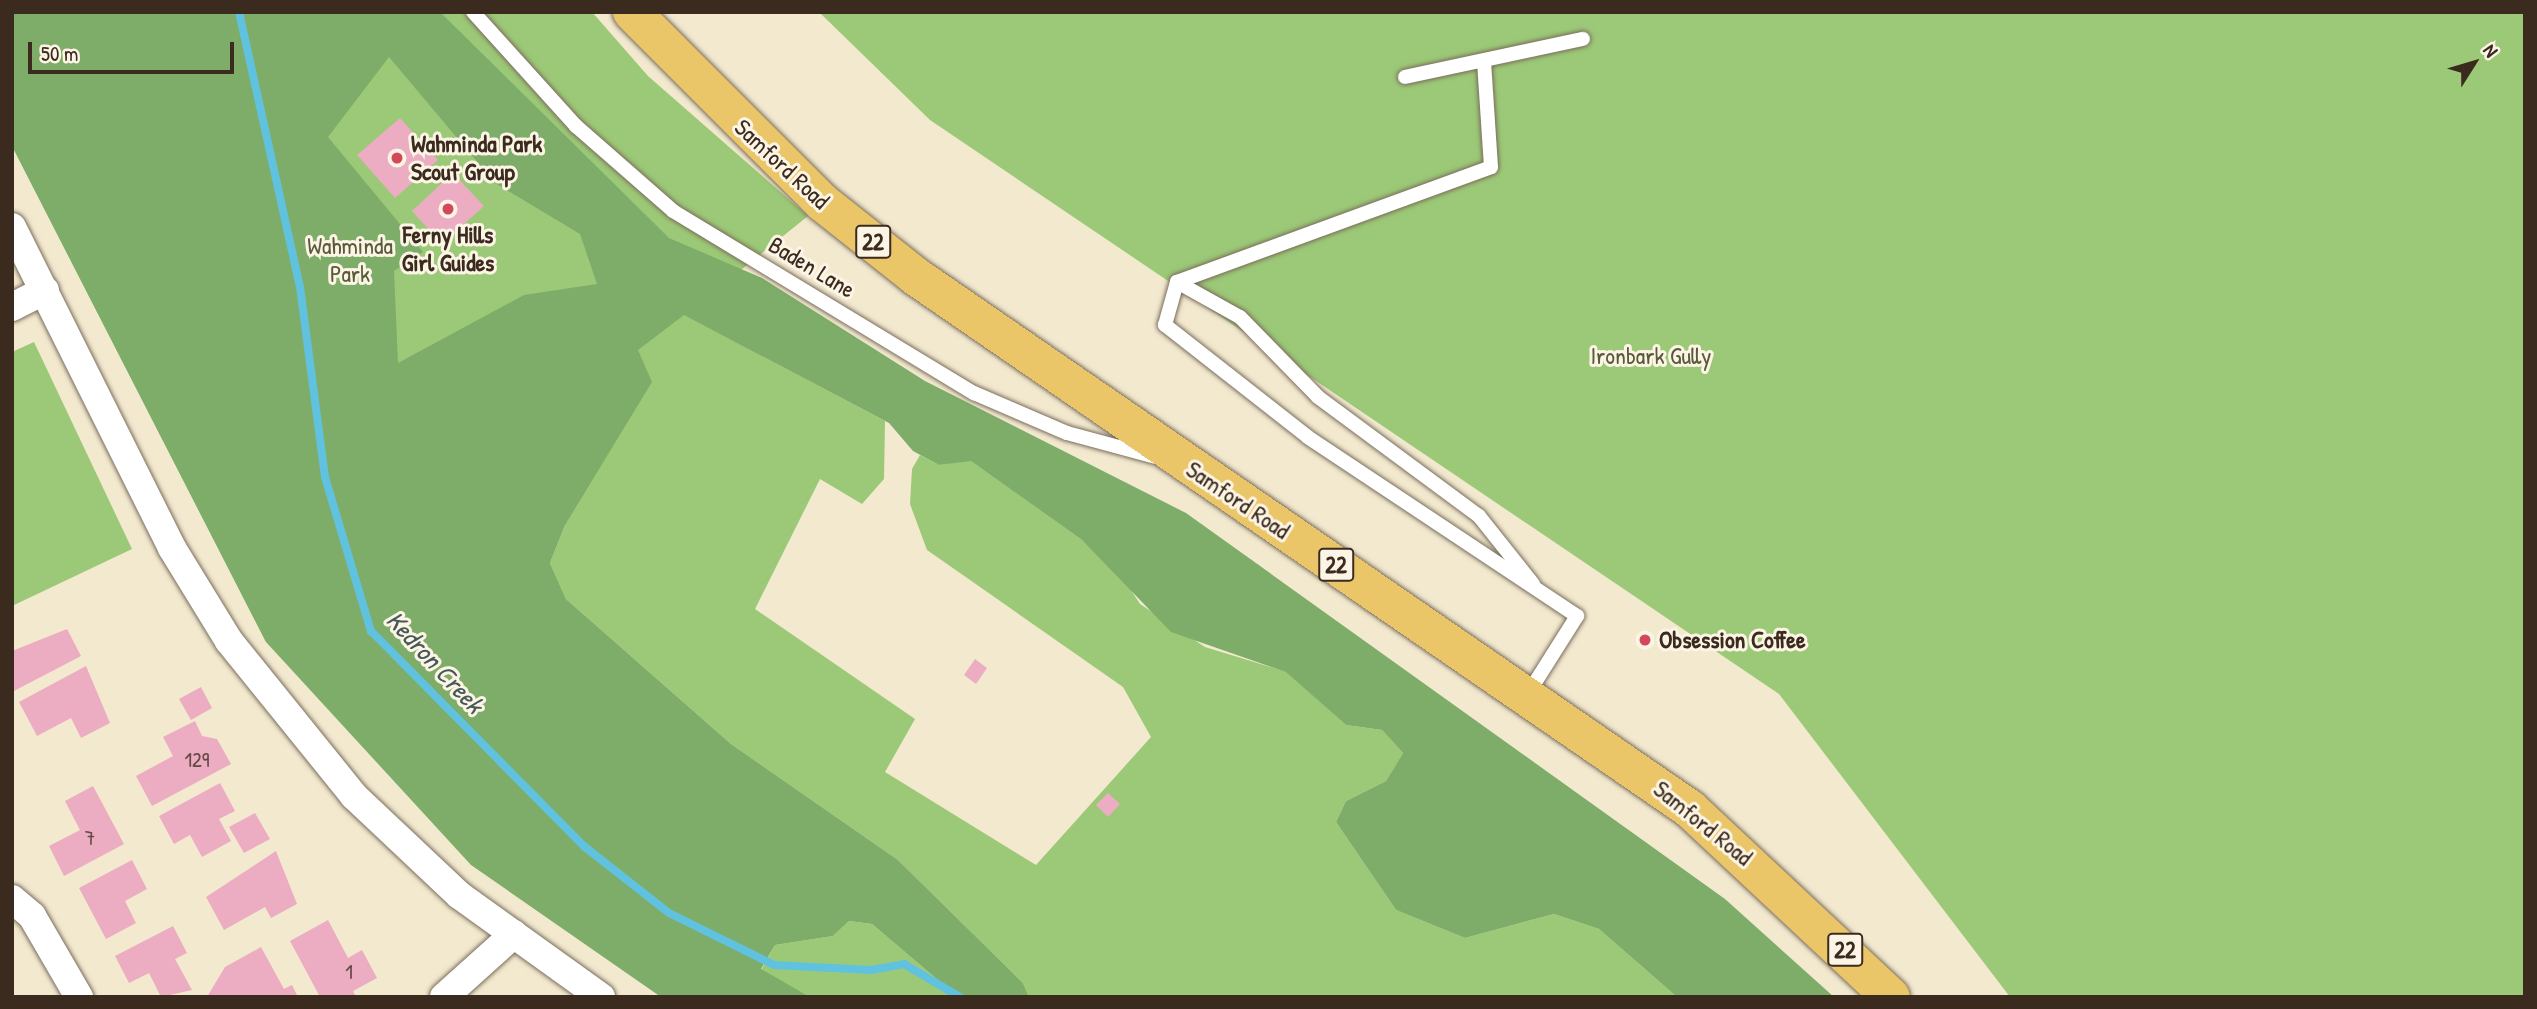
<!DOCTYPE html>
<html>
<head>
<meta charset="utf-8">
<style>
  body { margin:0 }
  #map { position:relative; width:2537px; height:1009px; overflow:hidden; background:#f2e9cf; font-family:"Patrick Hand",sans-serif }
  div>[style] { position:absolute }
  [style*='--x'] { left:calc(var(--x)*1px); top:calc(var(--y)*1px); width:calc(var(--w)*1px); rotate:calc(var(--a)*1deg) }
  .green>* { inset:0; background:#9cc977 }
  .forest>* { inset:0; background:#7dad68 }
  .stream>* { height:8px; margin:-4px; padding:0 4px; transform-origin:4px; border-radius:4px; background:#61c2df }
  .building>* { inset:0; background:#ecacc2 }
  .roads { filter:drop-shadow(0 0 2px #7b6d5c) drop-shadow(0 0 2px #7b6d5c) }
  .service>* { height:14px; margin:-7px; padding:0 7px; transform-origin:7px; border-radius:7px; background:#fff }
  .minor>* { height:28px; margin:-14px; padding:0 14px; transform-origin:14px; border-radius:14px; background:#fff }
  .primary>* { height:38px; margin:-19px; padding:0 19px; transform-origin:19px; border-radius:19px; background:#ebc669 }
  .dots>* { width:19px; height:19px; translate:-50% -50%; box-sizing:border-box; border:4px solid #fcf5e5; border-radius:50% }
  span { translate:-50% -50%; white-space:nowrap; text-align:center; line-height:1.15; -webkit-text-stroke:6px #fcf5e5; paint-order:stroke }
  .number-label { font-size:21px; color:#674a47 }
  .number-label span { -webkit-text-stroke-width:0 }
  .shield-label span { padding:2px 5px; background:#fcf5e5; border:2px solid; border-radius:5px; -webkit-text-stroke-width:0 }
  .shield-label { font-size:23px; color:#3b2a1e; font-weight:700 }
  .poi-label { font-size:24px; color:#3b2a1e; font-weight:700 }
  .left { translate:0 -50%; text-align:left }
  .street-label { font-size:24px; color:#3b2a1e }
  .park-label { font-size:24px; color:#585a39 }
  .water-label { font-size:26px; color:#465858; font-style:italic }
  .frame { position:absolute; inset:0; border:14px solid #3b2a1e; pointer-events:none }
  .north { position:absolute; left:2439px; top:28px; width:70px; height:70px; -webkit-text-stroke:5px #fcf5e5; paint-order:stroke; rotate:53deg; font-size:19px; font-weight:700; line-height:28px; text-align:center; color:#3b2a1e }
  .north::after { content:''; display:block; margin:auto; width:24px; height:32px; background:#3b2a1e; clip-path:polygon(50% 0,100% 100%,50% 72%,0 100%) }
  .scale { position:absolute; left:28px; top:42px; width:206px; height:32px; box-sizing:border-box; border:4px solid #3b2a1e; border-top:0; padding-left:9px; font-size:21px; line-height:24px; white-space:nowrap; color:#3b2a1e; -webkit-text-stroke:5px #fcf5e5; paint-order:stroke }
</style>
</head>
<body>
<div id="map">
  <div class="green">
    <div style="clip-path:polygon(12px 12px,592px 12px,648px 76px,808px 216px,685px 315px,885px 421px,884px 479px,862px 504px,820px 479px,755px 609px,915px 719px,885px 772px,1036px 865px,1151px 737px,1123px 687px,927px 550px,910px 504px,912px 469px,920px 455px,939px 465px,970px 460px,1082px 540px,1119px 572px,1140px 604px,1205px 647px,1287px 672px,1346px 725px,1382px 730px,1403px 753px,1386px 781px,1346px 801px,1336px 822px,1396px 910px,1465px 938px,1554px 914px,1599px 929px,1677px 997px,1029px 997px,1023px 983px,898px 860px,731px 744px,566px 599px,550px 563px,565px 525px,266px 642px,12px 146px)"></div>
    <div style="clip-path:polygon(819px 12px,2525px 12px,2525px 997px,2010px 997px,1779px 694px,930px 120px)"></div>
    <div style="clip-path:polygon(34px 342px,132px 549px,12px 606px,12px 352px)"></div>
    <div style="clip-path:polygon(849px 921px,872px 924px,958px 997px,810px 997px,761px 970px,775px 945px,833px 936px)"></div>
  </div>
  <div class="forest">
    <div style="clip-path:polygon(evenodd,12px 12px,440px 12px,669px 238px,762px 278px,925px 381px,1186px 513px,1725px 899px,1834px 997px,1677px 997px,1599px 929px,1554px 914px,1465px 938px,1396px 910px,1336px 822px,1346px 801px,1386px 781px,1403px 753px,1382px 730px,1346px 725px,1286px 672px,1171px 632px,1082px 540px,971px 461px,939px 465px,913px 451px,889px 423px,684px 315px,638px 350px,652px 382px,565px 525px,550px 563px,566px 599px,731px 744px,898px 860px,1023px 983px,1029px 997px,958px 997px,872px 924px,849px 921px,833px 936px,775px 945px,761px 969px,810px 997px,661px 997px,471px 865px,266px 642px,12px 146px,12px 12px,389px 57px,495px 183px,580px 234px,597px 284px,524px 295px,398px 363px,394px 271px,423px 252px,328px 137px,389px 57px)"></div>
  </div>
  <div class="stream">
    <div style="--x:239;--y:12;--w:282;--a:77.5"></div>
    <div style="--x:300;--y:287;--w:192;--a:82.5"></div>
    <div style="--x:325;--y:477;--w:161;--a:73.4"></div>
    <div style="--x:371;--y:631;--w:304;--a:45.3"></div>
    <div style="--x:585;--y:847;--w:107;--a:38.2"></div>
    <div style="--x:669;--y:913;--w:117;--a:26.3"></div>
    <div style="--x:774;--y:965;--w:97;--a:3"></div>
    <div style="--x:871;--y:970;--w:34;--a:-10"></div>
    <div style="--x:904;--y:964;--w:65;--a:30.5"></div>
  </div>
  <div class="building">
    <div style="clip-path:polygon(400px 118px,438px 160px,395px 198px,357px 155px)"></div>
    <div style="clip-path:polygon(453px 173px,484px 206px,442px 244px,412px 211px)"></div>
    <div style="clip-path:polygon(67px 629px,81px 656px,12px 692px,12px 651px)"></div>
    <div style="clip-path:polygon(975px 659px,987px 668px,976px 684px,964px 675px)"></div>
    <div style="clip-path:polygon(86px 666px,110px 723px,81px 738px,71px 718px,37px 736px,19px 702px)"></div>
    <div style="clip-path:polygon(201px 687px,212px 708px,191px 720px,179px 699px)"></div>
    <div style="clip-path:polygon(195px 721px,202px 736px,217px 739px,231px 764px,152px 806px,136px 776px,173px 756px,163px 737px)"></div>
    <div style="clip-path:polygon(220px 783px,235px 811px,219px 819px,231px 841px,202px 857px,190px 835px,174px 844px,159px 816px)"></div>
    <div style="clip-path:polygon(93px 786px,124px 844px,64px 876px,49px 846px,80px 830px,65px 801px)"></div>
    <div style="clip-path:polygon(1108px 793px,1120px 804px,1108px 817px,1096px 805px)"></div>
    <div style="clip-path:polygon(255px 813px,270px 839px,244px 853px,229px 827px)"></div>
    <div style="clip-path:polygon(276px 851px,297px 904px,271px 918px,265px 907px,224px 930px,206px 897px)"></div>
    <div style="clip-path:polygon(132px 860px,147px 889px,125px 901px,136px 923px,106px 939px,79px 888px)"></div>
    <div style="clip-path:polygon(328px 920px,348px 958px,362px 950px,377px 978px,353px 991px,356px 997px,320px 997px,290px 941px)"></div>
    <div style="clip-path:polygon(173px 926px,187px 953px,175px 959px,192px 990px,161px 997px,149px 973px,129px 983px,115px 956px)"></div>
    <div style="clip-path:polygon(261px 947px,284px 989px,292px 985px,298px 997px,207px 997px,225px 967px)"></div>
  </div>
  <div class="roads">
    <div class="service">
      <div style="--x:473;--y:12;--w:154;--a:47.9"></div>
      <div style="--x:576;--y:126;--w:129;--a:41.2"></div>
      <div style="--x:673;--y:211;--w:352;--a:31.2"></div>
      <div style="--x:974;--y:393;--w:101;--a:23.3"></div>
      <div style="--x:1067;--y:433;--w:92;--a:15.1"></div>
      <div style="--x:1405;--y:77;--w:182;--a:-12.1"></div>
      <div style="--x:1177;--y:282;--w:334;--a:-20.1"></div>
      <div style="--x:1491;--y:167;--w:105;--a:-93.8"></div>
      <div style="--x:1529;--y:692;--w:90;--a:-57.7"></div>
      <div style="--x:1577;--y:616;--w:323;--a:-146.4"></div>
      <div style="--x:1308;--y:437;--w:182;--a:-141.9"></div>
      <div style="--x:1165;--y:325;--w:45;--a:-74.4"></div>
      <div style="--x:1177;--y:282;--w:72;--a:29.1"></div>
      <div style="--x:1240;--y:317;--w:112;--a:45.7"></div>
      <div style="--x:1318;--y:397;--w:200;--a:36.5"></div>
      <div style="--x:1479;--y:516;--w:87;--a:51.5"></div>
    </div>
    <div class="minor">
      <div style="--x:12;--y:227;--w:359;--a:63.5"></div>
      <div style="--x:172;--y:548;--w:109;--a:58.5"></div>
      <div style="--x:229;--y:641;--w:199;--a:51.1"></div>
      <div style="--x:354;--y:796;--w:144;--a:43.3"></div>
      <div style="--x:459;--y:895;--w:175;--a:35.7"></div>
      <div style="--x:12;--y:307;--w:37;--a:-27"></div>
      <div style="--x:12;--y:899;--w:26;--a:40"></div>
      <div style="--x:32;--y:916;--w:94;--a:59.9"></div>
      <div style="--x:444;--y:997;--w:94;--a:-42"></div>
    </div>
    <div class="primary">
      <div style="--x:632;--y:12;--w:270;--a:45"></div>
      <div style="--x:823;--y:203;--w:117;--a:38.4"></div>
      <div style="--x:915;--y:276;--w:941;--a:34.52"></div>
      <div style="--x:1690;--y:809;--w:275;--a:43.1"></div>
    </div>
  </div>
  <div class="dots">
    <div style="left:397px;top:158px;background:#d1495b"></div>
    <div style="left:448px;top:209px;background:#d1495b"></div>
    <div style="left:1645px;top:640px;background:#d1495b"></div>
  </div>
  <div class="number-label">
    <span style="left:197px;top:760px">129</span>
    <span style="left:90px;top:838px">7</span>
    <span style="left:349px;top:972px">1</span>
  </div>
  <div class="shield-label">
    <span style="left:873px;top:242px">22</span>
    <span style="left:1336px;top:565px">22</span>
    <span style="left:1845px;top:950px">22</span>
  </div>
  <div class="poi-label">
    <span class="left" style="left:411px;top:158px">Wahminda Park<br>Scout Group</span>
    <span style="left:448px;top:249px">Ferny Hills<br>Girl Guides</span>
    <span class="left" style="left:1659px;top:640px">Obsession Coffee</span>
  </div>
  <div class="street-label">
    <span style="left:782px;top:164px;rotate:43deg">Samford Road</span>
    <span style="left:812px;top:267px;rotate:31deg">Baden Lane</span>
    <span style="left:1238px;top:500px;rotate:34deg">Samford Road</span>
    <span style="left:1703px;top:823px;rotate:39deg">Samford Road</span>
  </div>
  <div class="park-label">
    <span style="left:350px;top:260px">Wahminda<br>Park</span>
    <span style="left:1651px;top:356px">Ironbark Gully</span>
  </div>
  <div class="water-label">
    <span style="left:435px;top:662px;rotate:47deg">Kedron Creek</span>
  </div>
  <div class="frame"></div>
  <div class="north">N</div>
  <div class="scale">50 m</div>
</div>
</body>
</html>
